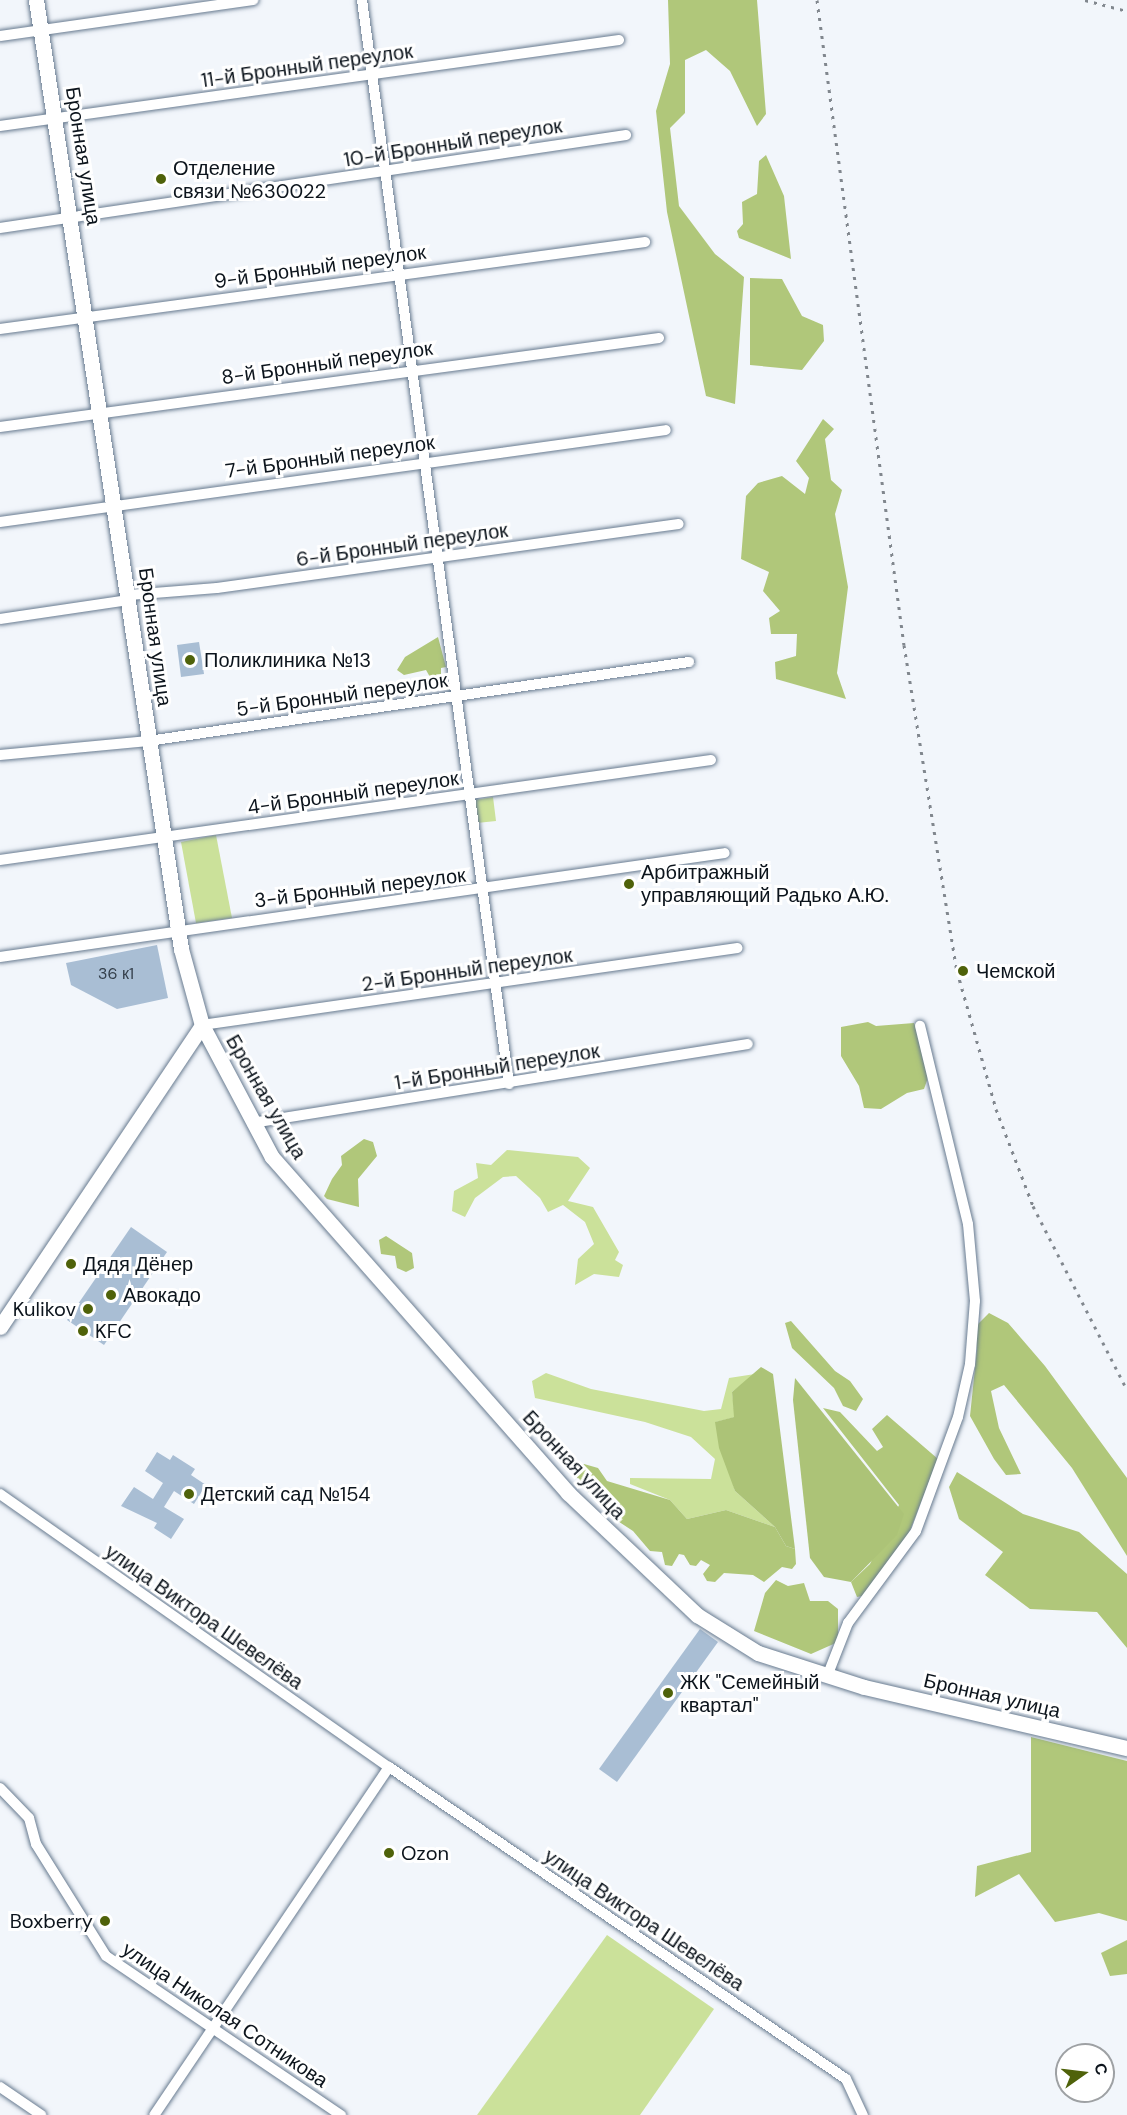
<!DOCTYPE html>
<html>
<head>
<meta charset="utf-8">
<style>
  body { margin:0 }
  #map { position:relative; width:1127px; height:2115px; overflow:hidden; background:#f2f6fb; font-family:"DM Sans",sans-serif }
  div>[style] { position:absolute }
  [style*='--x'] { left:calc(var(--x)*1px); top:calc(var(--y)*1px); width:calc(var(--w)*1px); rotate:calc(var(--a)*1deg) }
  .green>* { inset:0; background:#cbe19a }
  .forest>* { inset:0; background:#b0c77a }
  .water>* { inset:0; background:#acc377 }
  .building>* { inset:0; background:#a9bed4 }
  .roads { filter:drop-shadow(0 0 2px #687b90) drop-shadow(0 0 2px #687b90) }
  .street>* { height:10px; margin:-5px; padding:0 5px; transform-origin:5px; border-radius:5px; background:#fff }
  .secondary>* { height:15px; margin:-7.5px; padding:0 7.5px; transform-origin:7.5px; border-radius:7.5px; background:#fff }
  .rail>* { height:3px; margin-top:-1.5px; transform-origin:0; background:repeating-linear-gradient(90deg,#81878e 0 3px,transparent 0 9px) }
  .dots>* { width:16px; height:16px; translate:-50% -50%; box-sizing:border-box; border:3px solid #fff; border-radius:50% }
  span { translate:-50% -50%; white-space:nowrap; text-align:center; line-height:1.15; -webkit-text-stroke:6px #fff; paint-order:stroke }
  .number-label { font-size:16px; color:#333e4a }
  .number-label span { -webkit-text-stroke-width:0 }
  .street-label { font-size:20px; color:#0c141c }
  .poi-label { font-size:20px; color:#0c141c }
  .left { translate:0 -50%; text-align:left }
  .right { translate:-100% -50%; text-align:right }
  .north { position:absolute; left:1055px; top:2043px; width:60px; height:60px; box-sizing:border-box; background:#fff; border:2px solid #9ea1a4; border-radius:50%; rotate:76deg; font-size:16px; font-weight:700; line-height:24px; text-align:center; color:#0c141c }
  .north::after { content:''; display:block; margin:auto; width:21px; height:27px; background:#4f620a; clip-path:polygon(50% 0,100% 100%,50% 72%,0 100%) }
</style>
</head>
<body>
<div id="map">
  <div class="green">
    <div style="clip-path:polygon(493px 797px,496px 821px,477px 823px,475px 800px)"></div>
    <div style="clip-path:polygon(216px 835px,232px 918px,196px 923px,181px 842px)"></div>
    <div style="clip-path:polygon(507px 1150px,578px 1157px,590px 1168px,568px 1201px,593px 1207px,619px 1252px,615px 1260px,623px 1265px,619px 1277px,594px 1274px,575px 1285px,578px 1259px,594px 1244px,585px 1222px,563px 1205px,548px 1212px,540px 1198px,516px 1176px,503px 1177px,475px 1198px,465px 1217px,452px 1211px,454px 1191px,478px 1178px,476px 1163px,491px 1165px)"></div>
    <div style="clip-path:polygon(546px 1373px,591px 1389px,704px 1411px,721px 1409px,729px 1378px,755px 1374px,732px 1392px,735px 1417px,716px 1422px,735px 1491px,775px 1527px,726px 1510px,687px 1519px,670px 1500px,630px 1484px,630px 1478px,711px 1479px,715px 1459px,691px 1437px,645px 1422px,535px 1398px,532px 1381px)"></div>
    <div style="clip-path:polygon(607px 1935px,714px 2009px,640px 2115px,477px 2115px)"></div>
  </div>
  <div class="forest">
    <div style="clip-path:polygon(668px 0,757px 0,766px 114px,757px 126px,730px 71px,706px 50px,685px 60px,685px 113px,670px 128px,679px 206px,715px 254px,744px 277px,735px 404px,706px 396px,667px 212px,656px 111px,670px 64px)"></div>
    <div style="clip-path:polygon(766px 155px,784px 196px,791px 259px,739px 238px,737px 231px,743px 224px,742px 202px,757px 194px,759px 161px)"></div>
    <div style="clip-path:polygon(750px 278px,782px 279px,802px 316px,823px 325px,824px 341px,802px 370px,750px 365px)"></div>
    <div style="clip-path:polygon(823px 419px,834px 429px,825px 439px,831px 480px,842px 490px,835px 514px,848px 587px,837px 673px,846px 699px,776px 679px,775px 662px,796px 656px,797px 634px,771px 634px,769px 618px,780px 611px,763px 591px,769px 572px,741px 559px,746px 496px,758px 483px,782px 476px,805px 494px,809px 478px,796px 461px)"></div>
    <div style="clip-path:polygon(438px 637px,446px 667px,441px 668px,441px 675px,448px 690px,434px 684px,426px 670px,404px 675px,397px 670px,405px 657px)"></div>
    <div style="clip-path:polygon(868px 1022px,876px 1026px,914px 1023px,930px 1072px,924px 1089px,907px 1093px,881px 1109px,864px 1108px,859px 1086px,841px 1056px,841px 1027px)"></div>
    <div style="clip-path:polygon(364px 1139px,373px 1142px,377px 1156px,358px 1179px,359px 1207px,327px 1199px,324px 1196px,332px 1179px,342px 1165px,341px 1156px)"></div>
    <div style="clip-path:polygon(386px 1236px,412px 1253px,414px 1268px,406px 1272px,397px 1268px,395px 1256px,381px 1254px,379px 1240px)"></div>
    <div style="clip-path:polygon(989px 1313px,1008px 1323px,1045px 1366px,1127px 1478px,1127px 1556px,1072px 1468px,1004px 1385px,991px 1391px,999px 1428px,1021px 1474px,1006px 1475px,994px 1459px,970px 1416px,977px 1349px,974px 1328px)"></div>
    <div style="clip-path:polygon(791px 1321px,835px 1371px,850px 1381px,863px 1399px,856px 1411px,843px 1406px,834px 1388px,792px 1348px,785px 1323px)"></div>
    <div style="clip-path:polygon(823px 1408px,840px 1412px,877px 1451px,883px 1447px,872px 1429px,887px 1415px,938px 1459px,907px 1538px,867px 1595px,857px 1597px,851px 1582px,870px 1564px,899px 1505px)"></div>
    <div style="clip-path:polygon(584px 1464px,598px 1468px,607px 1481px,670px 1500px,687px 1519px,726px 1510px,775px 1527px,786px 1546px,795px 1549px,796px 1564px,792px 1569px,782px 1567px,764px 1582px,753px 1575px,724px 1573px,715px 1582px,707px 1581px,703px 1574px,710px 1565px,701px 1560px,696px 1566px,690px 1565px,684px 1555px,679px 1554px,672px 1566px,665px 1565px,662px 1552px,650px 1551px,633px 1531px,607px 1514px,575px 1475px,576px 1467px)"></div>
    <div style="clip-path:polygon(957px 1472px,1023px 1514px,1079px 1532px,1127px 1574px,1127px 1648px,1097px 1612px,1030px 1609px,985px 1575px,1003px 1552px,959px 1519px,949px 1487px)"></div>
    <div style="clip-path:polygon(776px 1580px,788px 1586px,804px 1583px,810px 1601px,828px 1601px,838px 1609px,838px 1642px,811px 1654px,754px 1631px,765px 1593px)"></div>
    <div style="clip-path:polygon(1031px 1737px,1127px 1761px,1127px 1921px,1099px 1913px,1055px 1922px,1019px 1874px,975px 1897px,977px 1866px,1031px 1852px)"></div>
    <div style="clip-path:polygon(1127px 1940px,1127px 1974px,1110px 1976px,1101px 1953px)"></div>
  </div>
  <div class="water">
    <div style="clip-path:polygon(761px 1367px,773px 1374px,795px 1549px,786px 1546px,775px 1527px,735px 1491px,719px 1448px,715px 1422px,734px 1417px,732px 1392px)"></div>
    <div style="clip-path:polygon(795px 1378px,904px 1514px,897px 1535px,851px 1582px,824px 1577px,810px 1558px,793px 1400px)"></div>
  </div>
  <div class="building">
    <div style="clip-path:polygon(199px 642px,204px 674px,181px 677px,177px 645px)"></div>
    <div style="clip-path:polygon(157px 945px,168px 998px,117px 1009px,71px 985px,66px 963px)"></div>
    <div style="clip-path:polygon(131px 1227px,167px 1252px,104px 1345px,67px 1320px)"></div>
    <div style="clip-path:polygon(157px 1452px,170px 1460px,173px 1455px,195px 1469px,191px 1475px,206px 1485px,194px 1504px,174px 1491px,164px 1507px,184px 1519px,171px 1539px,154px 1528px,157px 1523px,121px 1506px,134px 1487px,153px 1499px,163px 1483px,145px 1471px)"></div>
    <div style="clip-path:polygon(700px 1629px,718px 1642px,617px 1782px,599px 1769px)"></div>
  </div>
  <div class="roads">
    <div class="street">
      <div style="--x:362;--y:0;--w:1094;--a:82.28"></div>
      <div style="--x:0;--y:36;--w:256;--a:-8.1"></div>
      <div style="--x:0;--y:126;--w:625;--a:-7.91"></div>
      <div style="--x:0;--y:228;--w:633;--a:-8.45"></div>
      <div style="--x:0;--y:329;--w:651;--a:-7.68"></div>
      <div style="--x:0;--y:427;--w:665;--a:-7.69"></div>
      <div style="--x:0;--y:522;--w:672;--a:-7.86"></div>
      <div style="--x:129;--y:595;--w:88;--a:-4.5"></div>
      <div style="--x:217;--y:588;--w:466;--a:-7.9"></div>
      <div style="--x:0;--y:619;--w:130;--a:-8.4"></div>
      <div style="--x:0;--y:755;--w:149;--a:-5.4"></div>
      <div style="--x:148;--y:741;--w:547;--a:-8.31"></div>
      <div style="--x:0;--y:860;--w:718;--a:-8.01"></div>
      <div style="--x:0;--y:957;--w:732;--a:-8.16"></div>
      <div style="--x:202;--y:1025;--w:541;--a:-8.19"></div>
      <div style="--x:252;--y:1123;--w:502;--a:-9.05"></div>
      <div style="--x:0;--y:1494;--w:475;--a:35.1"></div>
      <div style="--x:389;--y:1767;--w:420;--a:124"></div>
      <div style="--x:828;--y:1674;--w:55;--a:-68.6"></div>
      <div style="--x:848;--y:1623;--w:114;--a:-53.5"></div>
      <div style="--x:916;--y:1531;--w:121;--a:-69.8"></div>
      <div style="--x:958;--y:1417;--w:54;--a:-77.2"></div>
      <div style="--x:970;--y:1364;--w:63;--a:-85.5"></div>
      <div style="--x:975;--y:1301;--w:77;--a:-95.2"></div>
      <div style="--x:968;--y:1224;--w:204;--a:-103.6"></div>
      <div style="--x:389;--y:1767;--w:553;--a:34.32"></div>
      <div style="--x:846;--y:2079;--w:40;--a:65"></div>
      <div style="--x:0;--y:1788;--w:42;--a:46"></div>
      <div style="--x:29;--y:1818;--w:27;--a:75"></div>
      <div style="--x:36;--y:1844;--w:132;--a:58"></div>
      <div style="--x:106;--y:1956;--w:284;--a:34.1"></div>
      <div style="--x:0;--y:2087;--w:50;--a:34.3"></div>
    </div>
    <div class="secondary">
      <div style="--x:36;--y:0;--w:960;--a:81.31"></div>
      <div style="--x:181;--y:949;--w:79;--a:74.6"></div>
      <div style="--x:202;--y:1025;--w:149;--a:62.1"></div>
      <div style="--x:272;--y:1157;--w:448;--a:48.6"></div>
      <div style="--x:568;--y:1493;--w:178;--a:43.4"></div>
      <div style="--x:697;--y:1615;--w:72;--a:31.9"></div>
      <div style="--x:758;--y:1653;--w:111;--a:17.8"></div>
      <div style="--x:864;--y:1687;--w:270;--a:13.1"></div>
      <div style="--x:0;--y:1327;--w:363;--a:-56.2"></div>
    </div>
  </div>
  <div class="rail">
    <div style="--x:817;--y:0;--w:651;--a:82.32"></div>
    <div style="--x:904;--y:645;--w:330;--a:80.8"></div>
    <div style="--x:957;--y:971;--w:143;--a:74.2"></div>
    <div style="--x:996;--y:1109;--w:104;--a:69.1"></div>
    <div style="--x:1033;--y:1206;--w:207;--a:62.9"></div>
    <div style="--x:1085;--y:0;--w:43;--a:14.7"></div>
  </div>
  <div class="dots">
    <div style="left:161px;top:179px;background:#4f620a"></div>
    <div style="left:190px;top:660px;background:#4f620a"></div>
    <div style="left:629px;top:884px;background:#4f620a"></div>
    <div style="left:963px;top:971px;background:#4f620a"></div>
    <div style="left:71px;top:1264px;background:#4f620a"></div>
    <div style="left:111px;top:1295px;background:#4f620a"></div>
    <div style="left:88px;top:1309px;background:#4f620a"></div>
    <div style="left:83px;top:1331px;background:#4f620a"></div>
    <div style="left:189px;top:1494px;background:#4f620a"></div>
    <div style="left:668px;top:1693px;background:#4f620a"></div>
    <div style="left:389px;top:1853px;background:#4f620a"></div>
    <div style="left:105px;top:1921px;background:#4f620a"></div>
  </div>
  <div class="number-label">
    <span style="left:116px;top:974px">36 к1</span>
  </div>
  <div class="street-label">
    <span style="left:307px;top:66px;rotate:-8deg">11-й Бронный переулок</span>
    <span style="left:453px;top:143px;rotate:-9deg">10-й Бронный переулок</span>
    <span style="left:83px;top:156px;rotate:81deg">Бронная улица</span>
    <span style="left:320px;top:267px;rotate:-8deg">9-й Бронный переулок</span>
    <span style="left:327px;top:363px;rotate:-8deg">8-й Бронный переулок</span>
    <span style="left:330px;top:457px;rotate:-8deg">7-й Бронный переулок</span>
    <span style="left:402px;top:545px;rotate:-8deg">6-й Бронный переулок</span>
    <span style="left:155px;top:637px;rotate:82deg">Бронная улица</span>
    <span style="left:342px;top:695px;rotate:-8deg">5-й Бронный переулок</span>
    <span style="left:353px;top:793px;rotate:-8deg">4-й Бронный переулок</span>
    <span style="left:360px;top:888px;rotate:-7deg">3-й Бронный переулок</span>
    <span style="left:467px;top:970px;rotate:-8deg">2-й Бронный переулок</span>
    <span style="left:497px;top:1067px;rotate:-9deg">1-й Бронный переулок</span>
    <span style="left:266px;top:1097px;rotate:60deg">Бронная улица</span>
    <span style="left:574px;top:1465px;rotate:47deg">Бронная улица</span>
    <span style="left:204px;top:1617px;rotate:35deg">улица Виктора Шевелёва</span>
    <span style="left:992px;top:1696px;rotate:13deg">Бронная улица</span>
    <span style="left:644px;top:1920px;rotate:34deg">улица Виктора Шевелёва</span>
    <span style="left:225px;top:2015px;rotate:34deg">улица Николая Сотникова</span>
  </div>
  <div class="poi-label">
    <span class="left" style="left:173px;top:180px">Отделение<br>связи №630022</span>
    <span class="left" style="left:204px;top:660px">Поликлиника №13</span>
    <span class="left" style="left:641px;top:884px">Арбитражный<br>управляющий Радько А.Ю.</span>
    <span class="left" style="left:976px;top:971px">Чемской</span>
    <span class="left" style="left:83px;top:1264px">Дядя Дёнер</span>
    <span class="left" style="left:123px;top:1295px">Авокадо</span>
    <span class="right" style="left:76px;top:1309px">Kulikov</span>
    <span class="left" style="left:95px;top:1331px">KFC</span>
    <span class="left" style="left:201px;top:1494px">Детский сад №154</span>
    <span class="left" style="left:680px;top:1694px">ЖК "Семейный<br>квартал"</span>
    <span class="left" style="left:401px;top:1853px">Ozon</span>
    <span class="right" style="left:93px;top:1921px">Boxberry</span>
  </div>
  <div class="north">С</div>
</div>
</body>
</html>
